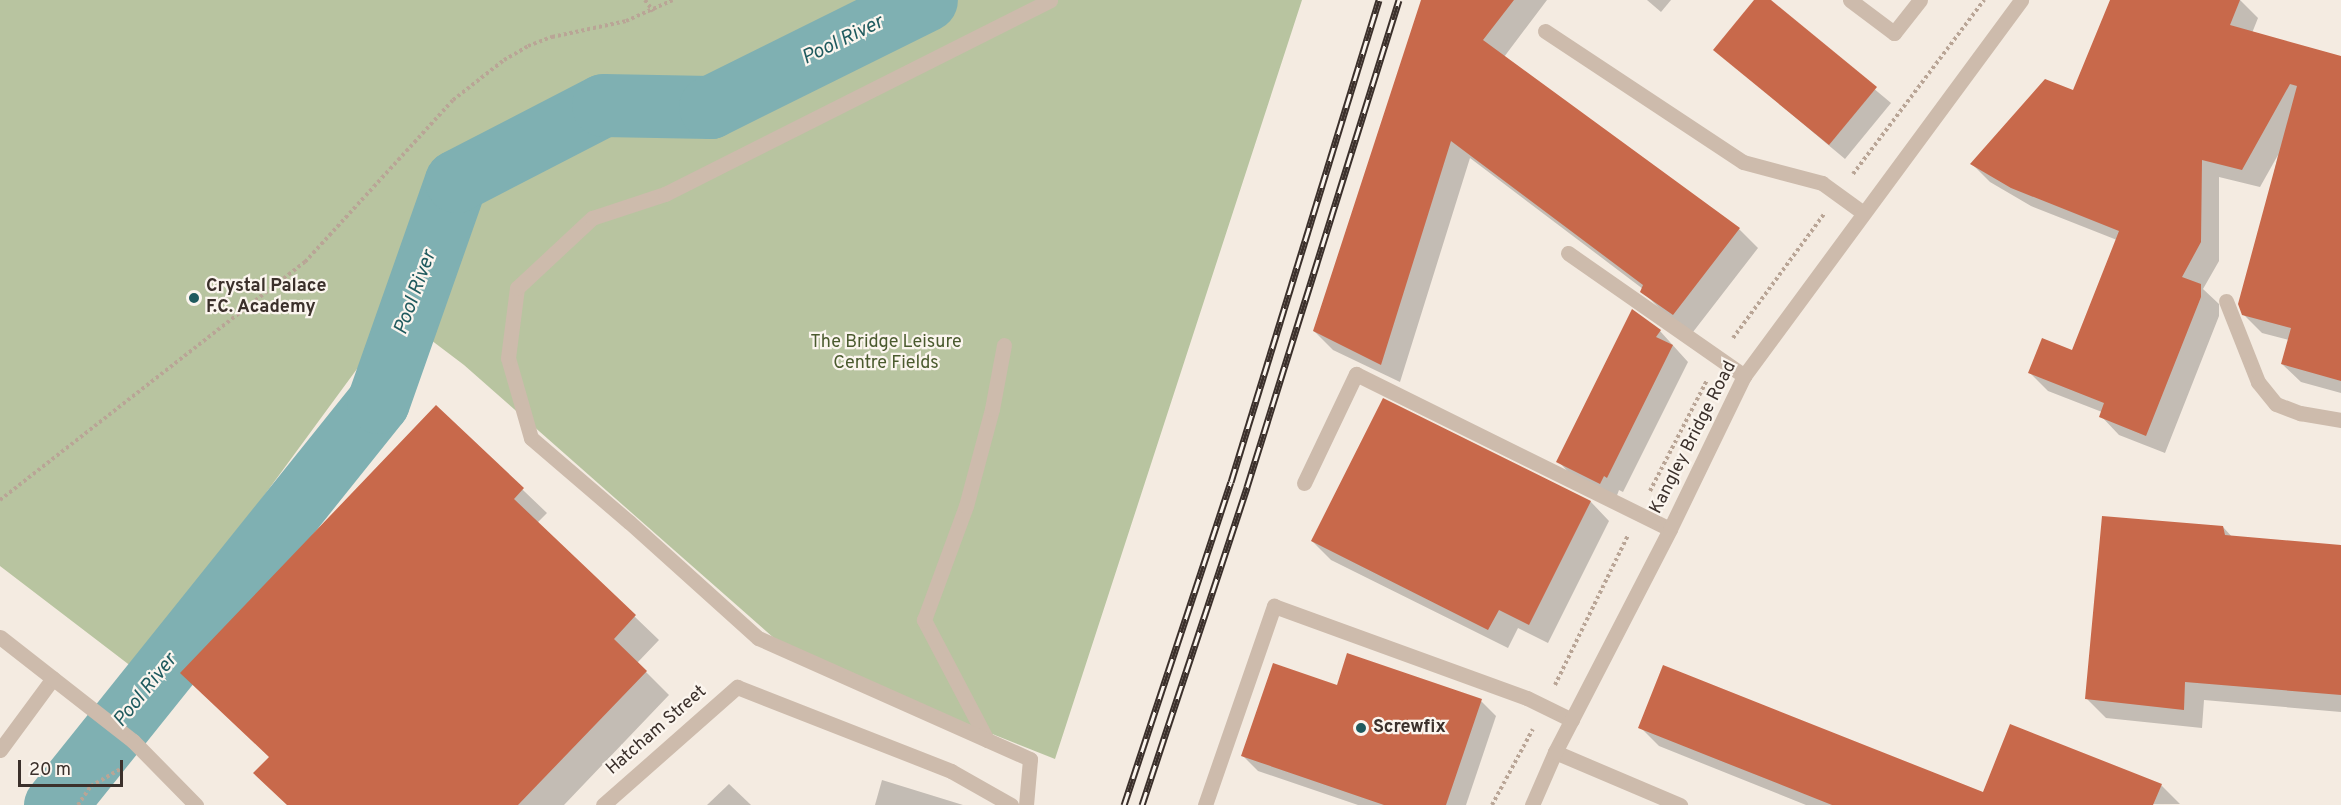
<!DOCTYPE html>
<html>
<head>
<meta charset="utf-8">
<style>
  body { margin:0 }
  #map { position:relative; width:2341px; height:805px; overflow:hidden; background:#f4ebe1; font-family:Overpass,sans-serif }
  div>[style] { position:absolute }
  [style*='--x'] { left:calc(var(--x)*1px); top:calc(var(--y)*1px); width:calc(var(--w)*1px); rotate:calc(var(--a)*1deg) }
  .green>* { inset:0; background:#b8c4a0 }
  .shadow>* { inset:0; background:#0003 }
  .river>* { height:63px; margin:-31.5px; padding:0 31.5px; transform-origin:31.5px; border-radius:31.5px; background:#7fb0b2 }
  .building>* { inset:0; background:#c8694b }
  .path>* { height:4px; margin-top:-2px; transform-origin:0; background:repeating-linear-gradient(90deg,#b9a596 0 3px,transparent 0 6px) }
  .service>* { height:15px; margin:-7.5px; padding:0 7.5px; transform-origin:7.5px; border-radius:7.5px; background:#cdbbac }
  .minor>* { height:15px; margin:-7.5px; padding:0 7.5px; transform-origin:7.5px; border-radius:7.5px; background:#cdbbac }
  .tertiary>* { height:15px; margin:-7.5px; padding:0 7.5px; transform-origin:7.5px; border-radius:7.5px; background:#cdbbac }
  .rail>* { height:7px; margin-top:-3.5px; transform-origin:0; background:repeating-linear-gradient(90deg,#fbf5ee 0 14px,#3b302b 0 28px); box-sizing:border-box; border-block:2px solid #3b302b }
  .dots>* { width:16px; height:16px; translate:-50% -50%; box-sizing:border-box; border:3px solid #fbf5ee; border-radius:50% }
  span { translate:-50% -50%; white-space:nowrap; text-align:center; line-height:1.15; -webkit-text-stroke:4.5px #fbf5ee; paint-order:stroke }
  .poi-label { font-size:18px; color:#3b302b; font-weight:700 }
  .left { translate:0 -50%; text-align:left }
  .park-label { font-size:18px; color:#4a5a2e }
  .street-label { font-size:18px; color:#3b302b }
  .water-label { font-size:20px; color:#1f5a5e; font-style:italic }
  .scale { position:absolute; left:18px; top:760px; width:105px; height:27px; box-sizing:border-box; border:3px solid #3b302b; border-top:0; padding-left:8px; font-size:18px; line-height:21px; white-space:nowrap; color:#3b302b; -webkit-text-stroke:4px #fbf5ee; paint-order:stroke }
</style>
</head>
<body>
<div id="map">
  <div class="green">
    <div style="clip-path:polygon(0 0,915px 0,735px 97px,681px 107px,593px 98px,559px 102px,534px 110px,505px 125px,468px 151px,426px 205px,398px 260px,376px 343px,136px 670px,0 566px)"></div>
    <div style="clip-path:polygon(957px 0,1302px 0,1055px 759px,792px 654px,464px 365px,427px 337px,468px 198px,601px 121px,705px 125px)"></div>
  </div>
  <div class="shadow">
    <div style="clip-path:polygon(1423px 0,1547px 0,1504px 57px,1739px 229px,1758px 248px,1693px 332px,1661px 310px,1642px 291px,1643px 289px,1470px 158px,1400px 382px,1333px 350px,1314px 331px)"></div>
    <div style="clip-path:polygon(1647px 0,1671px 0,1661px 12px)"></div>
    <div style="clip-path:polygon(1756px 0,1768px 0,1891px 103px,1845px 159px,1715px 50px)"></div>
    <div style="clip-path:polygon(2112px 0,2240px 0,2258px 18px,2252px 33px,2341px 57px,2341px 393px,2301px 382px,2282px 364px,2289px 340px,2262px 333px,2243px 314px,2278px 155px,2260px 187px,2219px 177px,2219px 261px,2203px 289px,2219px 304px,2219px 316px,2165px 453px,2119px 435px,2101px 416px,2102px 412px,2048px 391px,2030px 373px,2072px 352px,2117px 240px,2031px 206px,1990px 182px,1972px 164px,2074px 92px)"></div>
    <div style="clip-path:polygon(1632px 312px,1660px 331px,1688px 362px,1623px 492px,1619px 490px,1616px 498px,1573px 477px,1558px 461px)"></div>
    <div style="clip-path:polygon(1383px 400px,1591px 502px,1609px 521px,1548px 643px,1518px 628px,1508px 648px,1331px 560px,1312px 541px)"></div>
    <div style="clip-path:polygon(436px 407px,547px 513px,537px 523px,659px 640px,637px 663px,669px 695px,564px 805px,288px 805px,270px 757px)"></div>
    <div style="clip-path:polygon(2223px 527px,2233px 538px,2341px 547px,2341px 712px,2204px 700px,2202px 728px,2106px 718px,2087px 699px)"></div>
    <div style="clip-path:polygon(1337px 687px,1481px 701px,1496px 716px,1466px 805px,1358px 805px,1258px 771px,1243px 756px)"></div>
    <div style="clip-path:polygon(1640px 727px,1984px 794px,2161px 785px,2180px 804px,1806px 805px,1659px 746px)"></div>
    <div style="clip-path:polygon(882px 780px,963px 805px,875px 805px)"></div>
    <div style="clip-path:polygon(729px 784px,751px 805px,707px 805px)"></div>
  </div>
  <div class="river">
    <div style="--x:55;--y:805;--w:516;--a:-51.29"></div>
    <div style="--x:378;--y:402;--w:234;--a:-70.6"></div>
    <div style="--x:456;--y:181;--w:165;--a:-27.3"></div>
    <div style="--x:603;--y:105;--w:107;--a:1.1"></div>
    <div style="--x:710;--y:107;--w:241;--a:-26.4"></div>
  </div>
  <div class="building">
    <div style="clip-path:polygon(1421px 0,1514px 0,1483px 40px,1740px 228px,1673px 315px,1640px 292px,1643px 285px,1451px 141px,1381px 365px,1313px 331px)"></div>
    <div style="clip-path:polygon(1754px 0,1771px 0,1877px 87px,1829px 145px,1713px 50px)"></div>
    <div style="clip-path:polygon(2110px 0,2240px 0,2230px 25px,2341px 56px,2341px 381px,2281px 364px,2291px 328px,2242px 315px,2238px 304px,2297px 86px,2290px 84px,2242px 170px,2202px 160px,2201px 242px,2182px 277px,2201px 284px,2201px 297px,2146px 436px,2099px 417px,2104px 403px,2028px 373px,2042px 338px,2072px 350px,2119px 231px,2011px 188px,1970px 164px,2045px 79px,2073px 90px)"></div>
    <div style="clip-path:polygon(1632px 309px,1661px 330px,1656px 337px,1673px 345px,1607px 478px,1604px 476px,1600px 484px,1556px 462px)"></div>
    <div style="clip-path:polygon(1383px 398px,1591px 501px,1529px 625px,1499px 610px,1488px 630px,1311px 541px)"></div>
    <div style="clip-path:polygon(436px 405px,524px 488px,514px 499px,636px 615px,614px 639px,647px 671px,518px 805px,287px 805px,253px 773px,269px 757px,180px 673px)"></div>
    <div style="clip-path:polygon(2102px 516px,2223px 526px,2225px 535px,2341px 545px,2341px 695px,2185px 682px,2184px 710px,2085px 699px)"></div>
    <div style="clip-path:polygon(1347px 653px,1482px 699px,1446px 805px,1384px 805px,1241px 756px,1273px 663px,1337px 685px)"></div>
    <div style="clip-path:polygon(1663px 665px,1983px 792px,2010px 724px,2162px 784px,2153px 805px,1832px 805px,1638px 728px)"></div>
  </div>
  <div class="path">
    <div style="--x:645;--y:0;--w:14;--a:54"></div>
    <div style="--x:1853;--y:174;--w:218;--a:-53"></div>
    <div style="--x:1733;--y:338;--w:154;--a:-53.7"></div>
    <div style="--x:1650;--y:491;--w:125;--a:-62.8"></div>
    <div style="--x:0;--y:500;--w:387;--a:-38"></div>
    <div style="--x:305;--y:262;--w:219;--a:-47.6"></div>
    <div style="--x:453;--y:100;--w:65;--a:-38.1"></div>
    <div style="--x:504;--y:60;--w:28;--a:-30"></div>
    <div style="--x:528;--y:46;--w:26;--a:-21"></div>
    <div style="--x:552;--y:37;--w:76;--a:-12.2"></div>
    <div style="--x:626;--y:21;--w:51;--a:-24.1"></div>
    <div style="--x:1555;--y:685;--w:167;--a:-64"></div>
    <div style="--x:78;--y:805;--w:23;--a:-56"></div>
    <div style="--x:91;--y:786;--w:36;--a:-30"></div>
    <div style="--x:1492;--y:805;--w:86;--a:-61.7"></div>
  </div>
  <div class="service">
    <div style="--x:1850;--y:0;--w:55;--a:36.9"></div>
    <div style="--x:1894;--y:33;--w:42;--a:-51.8"></div>
    <div style="--x:1545;--y:31;--w:237;--a:33.5"></div>
    <div style="--x:1743;--y:162;--w:82;--a:14.9"></div>
    <div style="--x:1822;--y:183;--w:49;--a:35.9"></div>
    <div style="--x:1568;--y:253;--w:215;--a:34.9"></div>
    <div style="--x:2226;--y:301;--w:87;--a:68.4"></div>
    <div style="--x:2258;--y:382;--w:28;--a:51"></div>
    <div style="--x:2276;--y:404;--w:26;--a:21"></div>
    <div style="--x:2300;--y:413;--w:42;--a:9.7"></div>
    <div style="--x:1304;--y:483;--w:121;--a:-64.5"></div>
    <div style="--x:1356;--y:374;--w:350;--a:26.3"></div>
    <div style="--x:737;--y:687;--w:230;--a:21.4"></div>
    <div style="--x:951;--y:771;--w:69;--a:29.5"></div>
    <div style="--x:987;--y:740;--w:136;--a:-117.7"></div>
    <div style="--x:924;--y:620;--w:121;--a:-69.8"></div>
    <div style="--x:966;--y:506;--w:100;--a:-75"></div>
    <div style="--x:992;--y:409;--w:65;--a:-79.4"></div>
    <div style="--x:0;--y:750;--w:89;--a:-53.6"></div>
    <div style="--x:1555;--y:752;--w:136;--a:23"></div>
    <div style="--x:1026;--y:805;--w:46;--a:-85"></div>
    <div style="--x:1030;--y:759;--w:298;--a:-156"></div>
    <div style="--x:758;--y:638;--w:173;--a:-138"></div>
    <div style="--x:629;--y:522;--w:129;--a:-139.4"></div>
    <div style="--x:531;--y:438;--w:83;--a:-106"></div>
    <div style="--x:508;--y:358;--w:71;--a:-82.7"></div>
    <div style="--x:517;--y:288;--w:103;--a:-43"></div>
    <div style="--x:592;--y:218;--w:77;--a:-18.2"></div>
    <div style="--x:665;--y:194;--w:431;--a:-26.7"></div>
    <div style="--x:1205;--y:805;--w:211;--a:-70.9"></div>
    <div style="--x:1274;--y:606;--w:269;--a:20"></div>
    <div style="--x:1527;--y:698;--w:50;--a:26.1"></div>
  </div>
  <div class="minor">
    <div style="--x:603;--y:805;--w:179;--a:-41.4"></div>
    <div style="--x:1532;--y:805;--w:58;--a:-66.5"></div>
    <div style="--x:1555;--y:752;--w:251;--a:-62.7"></div>
    <div style="--x:1670;--y:529;--w:170;--a:-64.2"></div>
    <div style="--x:1744;--y:376;--w:467;--a:-53.6"></div>
  </div>
  <div class="tertiary">
    <div style="--x:0;--y:637;--w:169;--a:38"></div>
    <div style="--x:133;--y:741;--w:90;--a:45.5"></div>
  </div>
  <div class="rail">
    <div style="--x:1124;--y:805;--w:340;--a:-71.7"></div>
    <div style="--x:1231;--y:482;--w:504;--a:-72.93"></div>
    <div style="--x:1142;--y:805;--w:335;--a:-71.7"></div>
    <div style="--x:1247;--y:487;--w:510;--a:-72.67"></div>
  </div>
  <div class="dots">
    <div style="left:194px;top:298px;background:#1f5a5e"></div>
    <div style="left:1361px;top:728px;background:#1f5a5e"></div>
  </div>
  <div class="poi-label">
    <span class="left" style="left:206px;top:298px">Crystal Palace<br>F.C. Academy</span>
    <span class="left" style="left:1373px;top:728px">Screwfix</span>
  </div>
  <div class="park-label">
    <span style="left:886px;top:354px">The Bridge Leisure<br>Centre Fields</span>
  </div>
  <div class="street-label">
    <span style="left:1694px;top:438px;rotate:-63deg">Kangley Bridge Road</span>
    <span style="left:657px;top:731px;rotate:-41deg">Hatcham Street</span>
  </div>
  <div class="water-label">
    <span style="left:843px;top:41px;rotate:-26deg">Pool River</span>
    <span style="left:416px;top:293px;rotate:-70deg">Pool River</span>
    <span style="left:146px;top:691px;rotate:-51deg">Pool River</span>
  </div>
  <div class="scale">20 m</div>
</div>
</body>
</html>
